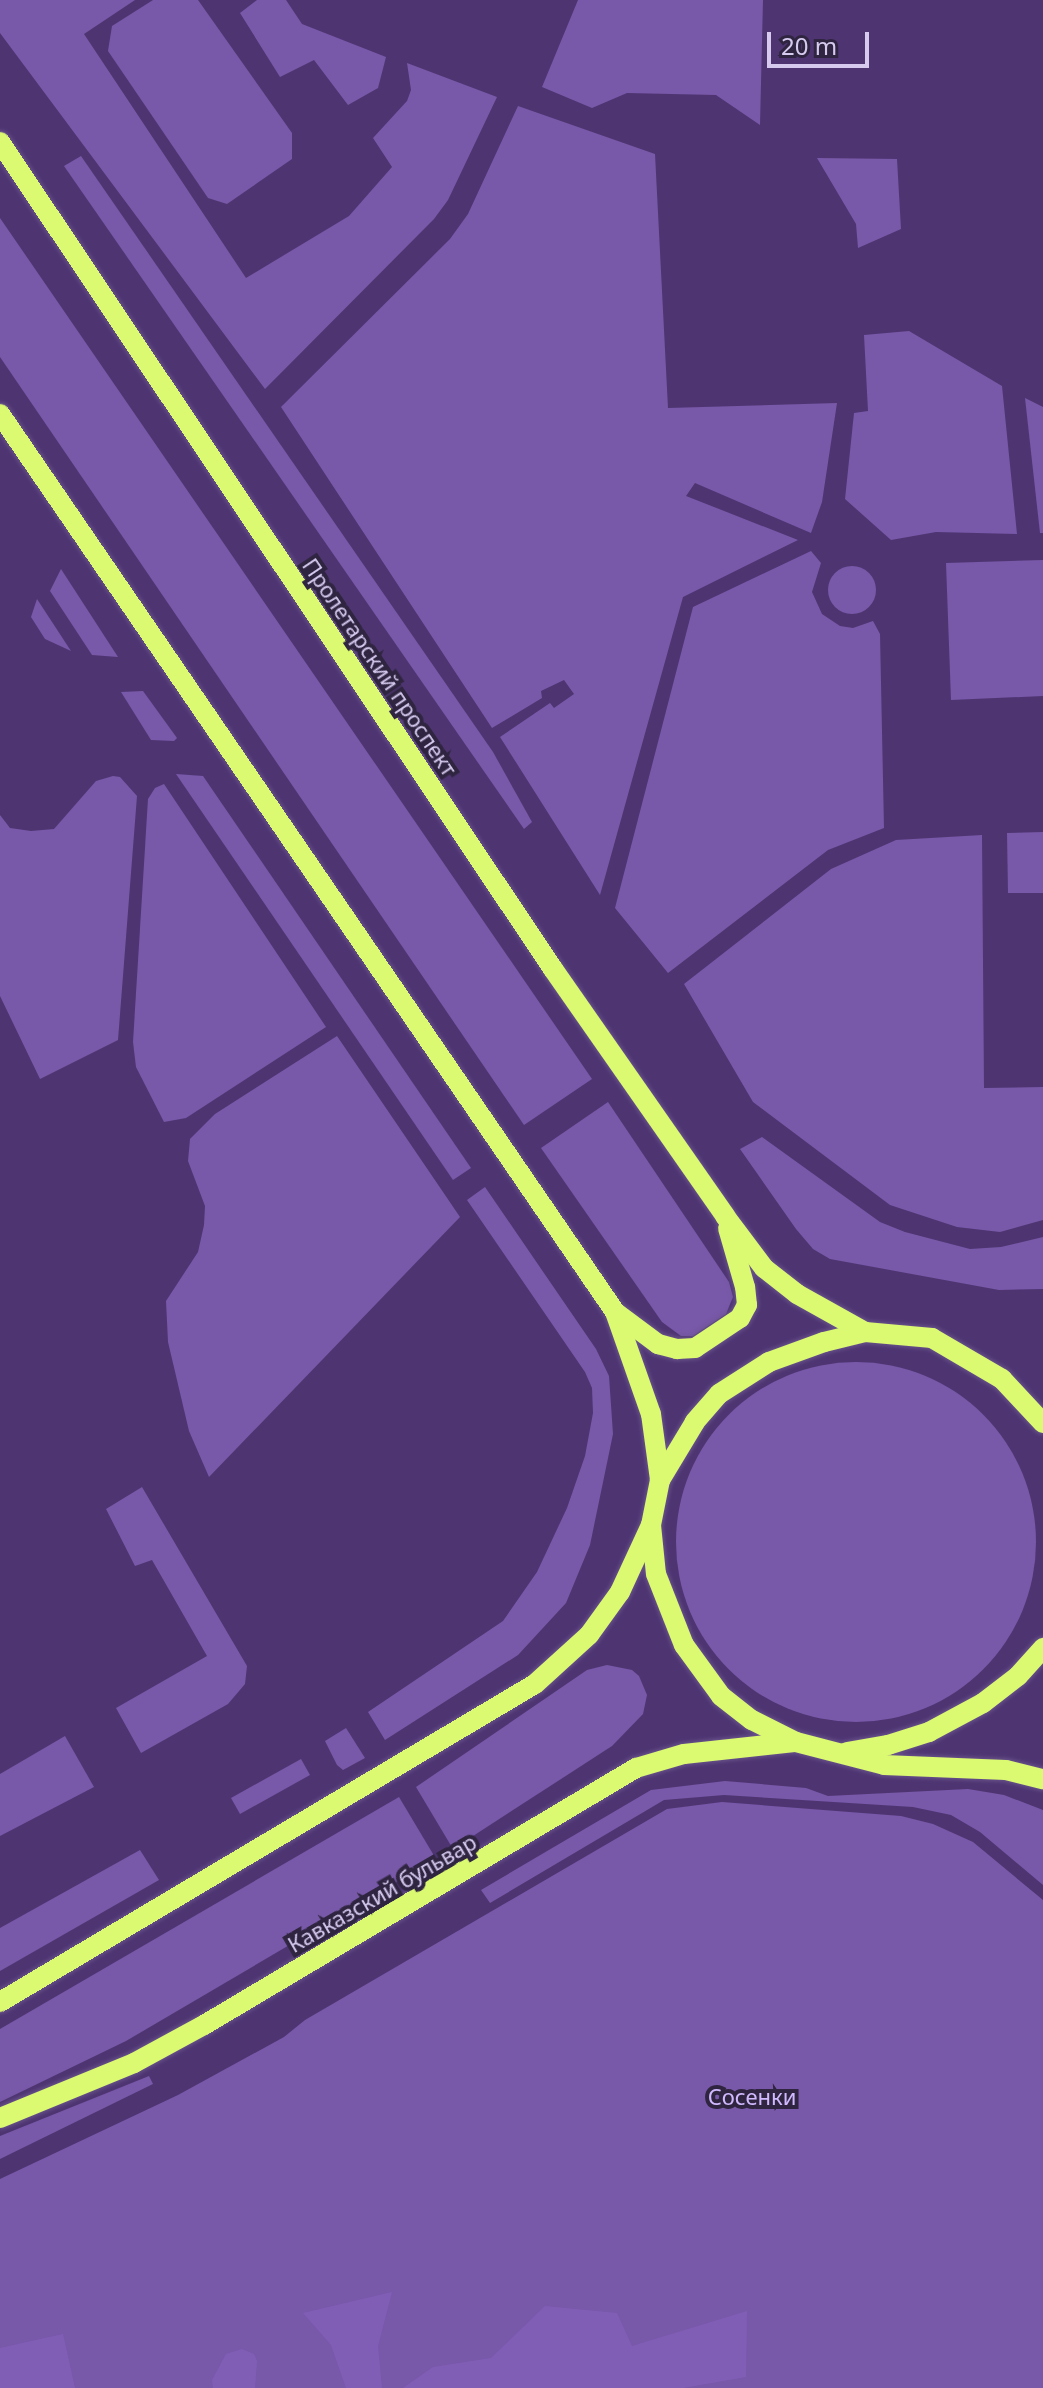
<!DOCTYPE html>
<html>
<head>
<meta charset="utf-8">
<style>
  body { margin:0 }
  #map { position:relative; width:1043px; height:2388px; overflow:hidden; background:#4e3572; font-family:"Noto Sans",sans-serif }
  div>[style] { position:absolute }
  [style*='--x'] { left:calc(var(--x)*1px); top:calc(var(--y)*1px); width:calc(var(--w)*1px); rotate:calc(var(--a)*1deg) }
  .green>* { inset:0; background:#7858a8 }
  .round { border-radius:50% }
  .forest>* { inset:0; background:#815eb6 }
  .roads { filter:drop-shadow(0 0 2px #69538b) drop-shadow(0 0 2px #69538b) }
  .major>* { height:20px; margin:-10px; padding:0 10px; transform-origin:10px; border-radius:10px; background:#dbfa71 }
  span { translate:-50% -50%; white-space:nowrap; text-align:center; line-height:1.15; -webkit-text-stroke:8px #2f2541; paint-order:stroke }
  .street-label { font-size:22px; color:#d6caef }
  .park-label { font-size:22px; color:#d1b9ff }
  .scale { position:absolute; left:767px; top:32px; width:102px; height:36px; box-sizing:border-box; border:4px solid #d6caef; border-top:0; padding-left:10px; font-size:24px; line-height:28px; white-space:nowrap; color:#d6caef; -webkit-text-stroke:6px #2f2541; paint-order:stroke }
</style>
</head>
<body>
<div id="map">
  <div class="green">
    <div style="clip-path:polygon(0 0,135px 0,84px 34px,246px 278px,349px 216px,392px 167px,373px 138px,407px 101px,411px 90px,407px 63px,497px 97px,448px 200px,434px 219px,265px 389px,0 33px)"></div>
    <div style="clip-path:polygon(153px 0,198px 0,292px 133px,292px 159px,227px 204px,208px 198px,108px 51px,112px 26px)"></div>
    <div style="clip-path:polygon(257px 0,286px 0,302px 24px,386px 57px,378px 88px,348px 105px,314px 60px,280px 77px,240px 13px)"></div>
    <div style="clip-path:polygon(578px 0,763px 0,760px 125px,716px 95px,627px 93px,592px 108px,542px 87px)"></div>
    <div style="clip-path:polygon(518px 106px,655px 154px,668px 408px,837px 403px,822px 502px,811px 533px,695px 483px,686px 496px,798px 540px,683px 597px,600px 895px,500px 737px,550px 703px,554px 708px,574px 694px,564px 680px,541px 691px,542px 698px,492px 728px,281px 407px,450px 239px,468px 214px)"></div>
    <div style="clip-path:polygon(81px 156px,493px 752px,532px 822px,524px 829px,64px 166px)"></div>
    <div style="clip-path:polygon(817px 158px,897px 159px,901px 229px,858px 248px,856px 224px)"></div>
    <div style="clip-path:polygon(0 218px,592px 1079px,524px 1125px,0 357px)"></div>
    <div style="clip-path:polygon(909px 331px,1002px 386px,1017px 534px,936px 532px,891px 540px,845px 499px,854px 413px,868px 411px,864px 335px)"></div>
    <div style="clip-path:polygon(1025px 398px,1043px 407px,1043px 533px,1040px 533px)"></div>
    <div style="clip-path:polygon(811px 551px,821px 563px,812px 592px,822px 614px,840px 626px,853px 628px,873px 621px,880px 634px,884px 828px,828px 850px,668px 973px,615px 908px,693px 607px)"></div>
    <div style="clip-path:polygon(1043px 560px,1043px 696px,951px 700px,946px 563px)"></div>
    <div class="round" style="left:828px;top:566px;width:48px;height:48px"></div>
    <div style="clip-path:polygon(61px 569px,118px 657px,92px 655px,50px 591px)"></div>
    <div style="clip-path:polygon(37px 599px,71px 651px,45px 639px,31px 617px)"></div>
    <div style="clip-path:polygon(143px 691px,177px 738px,174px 741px,151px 740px,121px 692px)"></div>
    <div style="clip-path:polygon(176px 774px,203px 776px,471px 1168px,453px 1180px)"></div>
    <div style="clip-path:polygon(113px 776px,120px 777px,137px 796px,118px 1040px,40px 1079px,0 996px,0 815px,10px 828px,31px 831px,54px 829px,96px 781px)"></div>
    <div style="clip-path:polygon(164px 784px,326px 1027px,186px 1118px,164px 1122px,136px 1067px,133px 1042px,148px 799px,155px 788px)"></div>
    <div style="clip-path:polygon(1043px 832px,1043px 893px,1008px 893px,1007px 833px)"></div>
    <div style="clip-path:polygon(982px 835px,984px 1088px,1043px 1087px,1043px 1220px,1000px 1232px,957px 1227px,890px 1205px,753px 1102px,684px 984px,831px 869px,896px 840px)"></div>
    <div style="clip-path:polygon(337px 1036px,460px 1217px,209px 1477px,189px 1431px,168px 1342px,166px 1301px,198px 1252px,204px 1225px,205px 1206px,188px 1161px,190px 1139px,215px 1114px)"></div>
    <div style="clip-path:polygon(608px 1102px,729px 1282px,733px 1297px,726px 1314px,693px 1336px,681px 1336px,662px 1322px,541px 1148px)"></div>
    <div style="clip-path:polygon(762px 1137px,880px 1222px,905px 1232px,970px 1249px,1001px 1247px,1043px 1237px,1043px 1289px,999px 1290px,830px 1259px,813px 1249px,796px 1229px,740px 1149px)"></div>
    <div style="clip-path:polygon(485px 1187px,596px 1349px,609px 1376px,613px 1434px,590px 1545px,566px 1603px,518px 1655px,385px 1740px,368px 1712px,503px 1621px,537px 1572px,567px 1508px,585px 1456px,593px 1413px,592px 1388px,585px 1372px,467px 1200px)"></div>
    <div class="round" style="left:676px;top:1362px;width:360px;height:360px"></div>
    <div style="clip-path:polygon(142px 1487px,247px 1666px,245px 1684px,228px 1704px,141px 1753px,116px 1708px,207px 1656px,152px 1560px,135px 1566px,106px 1509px)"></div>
    <div style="clip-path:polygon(607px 1665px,632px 1670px,639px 1676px,647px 1695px,643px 1714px,612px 1746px,453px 1849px,416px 1787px,587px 1670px)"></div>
    <div style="clip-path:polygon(346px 1728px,365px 1758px,343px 1770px,337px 1765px,325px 1741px)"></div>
    <div style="clip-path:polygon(65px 1736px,94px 1787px,0 1836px,0 1774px)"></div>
    <div style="clip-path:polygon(301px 1759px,310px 1775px,240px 1814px,231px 1798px)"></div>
    <div style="clip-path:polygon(725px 1781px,806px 1788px,828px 1796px,968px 1789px,1004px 1795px,1043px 1810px,1043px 1885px,980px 1832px,951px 1815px,913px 1807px,724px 1795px,664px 1800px,490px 1903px,481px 1890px,651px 1790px)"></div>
    <div style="clip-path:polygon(399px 1797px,436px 1859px,126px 2041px,0 2102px,0 2029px)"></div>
    <div style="clip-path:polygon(722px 1802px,901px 1816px,933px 1824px,973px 1842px,1043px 1900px,1043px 2388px,0 2388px,0 2179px,178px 2095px,284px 2037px,305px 2020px,667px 1809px)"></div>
    <div style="clip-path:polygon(140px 1850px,159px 1880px,0 1971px,0 1928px)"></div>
    <div style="clip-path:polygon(149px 2076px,153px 2084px,0 2159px,0 2136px)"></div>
  </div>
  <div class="forest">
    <div style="clip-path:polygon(392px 2292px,378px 2346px,382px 2388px,346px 2388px,331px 2345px,303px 2313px)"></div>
    <div style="clip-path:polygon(545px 2306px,617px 2313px,632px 2346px,747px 2311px,746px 2377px,683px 2388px,403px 2388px,433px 2367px,491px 2358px)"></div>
    <div style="clip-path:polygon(63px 2334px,75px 2388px,0 2388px,0 2348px)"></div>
    <div style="clip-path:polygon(242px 2349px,254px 2354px,257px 2361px,255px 2388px,213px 2388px,212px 2380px,226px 2354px)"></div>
  </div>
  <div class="roads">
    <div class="major">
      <div style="--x:0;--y:142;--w:995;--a:56.23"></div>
      <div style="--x:553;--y:969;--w:301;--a:55.1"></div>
      <div style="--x:725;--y:1216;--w:65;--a:53.1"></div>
      <div style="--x:764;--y:1268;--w:42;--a:38.2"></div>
      <div style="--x:797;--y:1294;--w:78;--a:29.2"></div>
      <div style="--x:0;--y:414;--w:1088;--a:55.59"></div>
      <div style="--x:615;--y:1312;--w:108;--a:70.6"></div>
      <div style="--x:651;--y:1414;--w:67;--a:82.2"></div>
      <div style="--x:615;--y:1312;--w:54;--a:36.7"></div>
      <div style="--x:658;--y:1344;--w:20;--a:15"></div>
      <div style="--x:677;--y:1349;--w:18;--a:-3"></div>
      <div style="--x:695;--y:1348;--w:54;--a:-33.7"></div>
      <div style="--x:740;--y:1318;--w:15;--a:-62"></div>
      <div style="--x:747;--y:1305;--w:18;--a:-96"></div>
      <div style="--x:745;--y:1287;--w:61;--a:-106.1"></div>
      <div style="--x:1043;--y:1423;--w:60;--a:-133"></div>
      <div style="--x:1002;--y:1379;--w:81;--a:-149.6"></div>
      <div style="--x:932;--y:1338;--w:67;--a:-174.9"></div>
      <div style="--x:865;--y:1332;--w:42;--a:166.3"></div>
      <div style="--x:824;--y:1342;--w:59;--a:160"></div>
      <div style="--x:769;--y:1362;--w:59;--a:147.4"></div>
      <div style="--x:719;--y:1394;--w:37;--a:131"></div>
      <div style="--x:695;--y:1422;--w:68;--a:121.1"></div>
      <div style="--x:660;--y:1480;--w:46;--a:101.3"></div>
      <div style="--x:651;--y:1525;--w:49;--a:84.2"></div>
      <div style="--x:656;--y:1574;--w:76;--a:68.5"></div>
      <div style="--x:684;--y:1645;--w:63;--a:54"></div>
      <div style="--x:721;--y:1696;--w:39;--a:38"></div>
      <div style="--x:752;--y:1720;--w:49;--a:26.6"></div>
      <div style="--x:796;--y:1742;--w:91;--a:14.6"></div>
      <div style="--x:884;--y:1765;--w:122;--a:2.3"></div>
      <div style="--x:1006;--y:1770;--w:38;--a:14"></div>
      <div style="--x:847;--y:1752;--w:42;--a:-9.7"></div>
      <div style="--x:888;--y:1745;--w:43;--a:-17.6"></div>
      <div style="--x:929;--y:1732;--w:61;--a:-28.2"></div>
      <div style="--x:983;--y:1703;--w:44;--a:-37.6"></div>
      <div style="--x:1018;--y:1676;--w:38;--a:-48"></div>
      <div style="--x:0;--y:2002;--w:622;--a:-30.73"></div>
      <div style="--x:535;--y:1684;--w:73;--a:-42.2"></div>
      <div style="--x:589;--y:1635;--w:53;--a:-54.2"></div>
      <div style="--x:620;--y:1592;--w:74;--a:-65.2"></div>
      <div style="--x:0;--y:2118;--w:145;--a:-22.3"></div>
      <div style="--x:134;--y:2063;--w:80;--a:-28.5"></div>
      <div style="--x:204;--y:2025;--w:503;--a:-30.75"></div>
      <div style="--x:636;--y:1768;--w:50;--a:-16.3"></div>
      <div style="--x:684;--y:1754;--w:111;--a:-6.2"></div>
    </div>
  </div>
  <div class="street-label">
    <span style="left:380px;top:667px;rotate:56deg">Пролетарский проспект</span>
    <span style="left:382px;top:1893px;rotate:-30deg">Кавказский бульвар</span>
  </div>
  <div class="park-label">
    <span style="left:752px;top:2097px">Сосенки</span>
  </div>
  <div class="scale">20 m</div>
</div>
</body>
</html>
